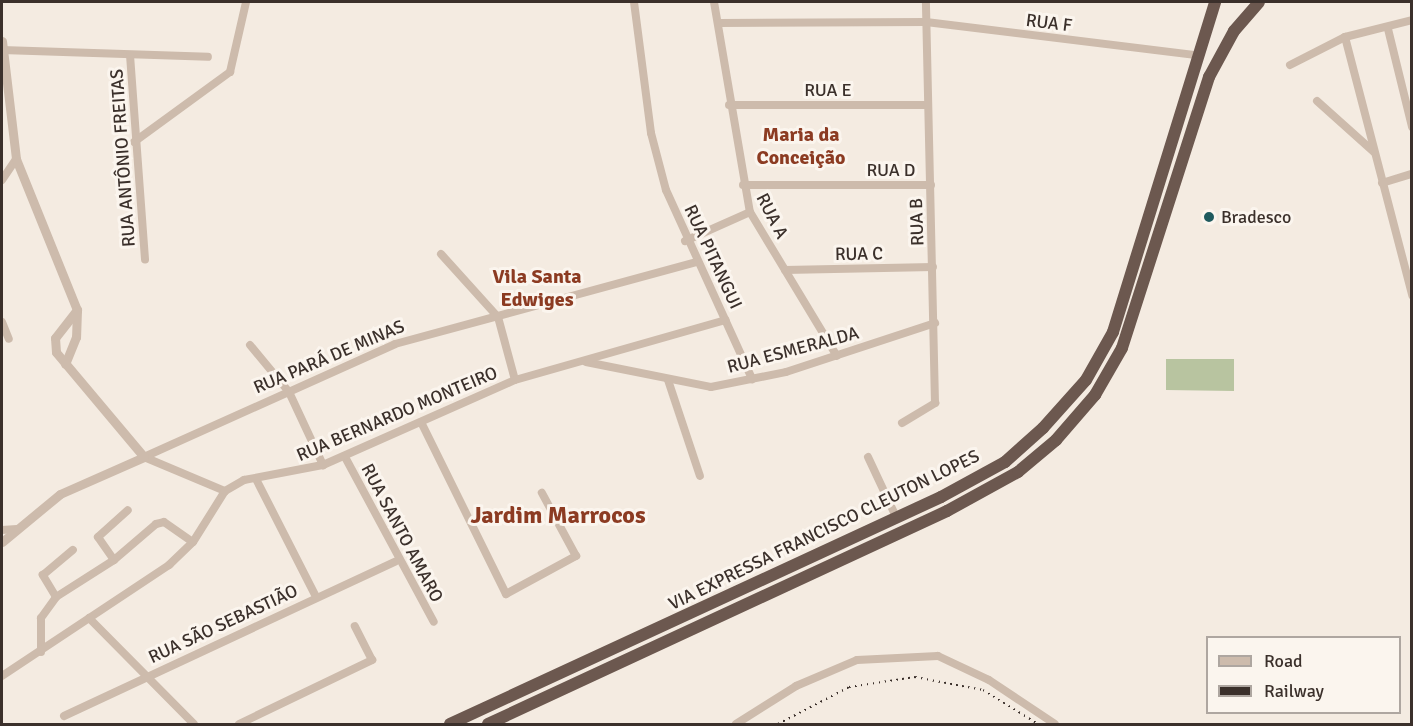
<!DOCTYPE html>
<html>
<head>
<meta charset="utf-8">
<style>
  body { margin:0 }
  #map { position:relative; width:1413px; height:726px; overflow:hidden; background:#f4ebe1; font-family:Signika,sans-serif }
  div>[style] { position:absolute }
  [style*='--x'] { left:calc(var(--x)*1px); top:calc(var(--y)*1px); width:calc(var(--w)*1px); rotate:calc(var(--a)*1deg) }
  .green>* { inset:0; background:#b8c4a0 }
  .minor>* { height:8px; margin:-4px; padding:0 4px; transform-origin:4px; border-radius:4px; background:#cdbbac }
  .tertiary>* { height:9px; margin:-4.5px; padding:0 4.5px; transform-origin:4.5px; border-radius:4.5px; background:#cdbbac }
  .trunk>* { height:12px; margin:-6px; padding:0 6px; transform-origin:6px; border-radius:6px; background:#6c584f }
  .rail>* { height:2px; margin-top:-1px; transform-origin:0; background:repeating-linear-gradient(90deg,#3b302b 0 1.5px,transparent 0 6px) }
  .dots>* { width:16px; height:16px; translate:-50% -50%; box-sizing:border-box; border:3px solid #fbf5ee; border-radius:50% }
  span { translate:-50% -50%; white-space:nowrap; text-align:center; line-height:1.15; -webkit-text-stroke:6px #fbf5ee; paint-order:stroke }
  .street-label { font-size:18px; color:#3b302b }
  .poi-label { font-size:18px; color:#3b302b }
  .left { translate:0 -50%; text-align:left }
  .neighbourhood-label { font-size:20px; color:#8c3b22; font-weight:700 }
  .district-label { font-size:24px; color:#8c3b22; font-weight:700 }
  .frame { position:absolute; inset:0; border:3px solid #3b302b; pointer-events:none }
  .legend { position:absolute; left:1206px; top:636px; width:195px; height:78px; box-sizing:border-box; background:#fbf5ee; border:2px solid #aea6a0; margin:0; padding:8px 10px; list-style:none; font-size:18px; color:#3b302b }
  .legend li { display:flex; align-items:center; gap:12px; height:30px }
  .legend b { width:30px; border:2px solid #aea6a0 }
</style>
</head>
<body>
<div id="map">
  <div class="green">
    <div style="clip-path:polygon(1166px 359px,1234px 359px,1234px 391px,1166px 390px)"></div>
  </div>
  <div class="minor">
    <div style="--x:634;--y:2;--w:132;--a:82.6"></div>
    <div style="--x:651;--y:133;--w:59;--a:75.3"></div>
    <div style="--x:666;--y:190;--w:208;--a:65.5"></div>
    <div style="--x:714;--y:2;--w:213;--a:80.3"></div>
    <div style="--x:750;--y:212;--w:168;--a:58.9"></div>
    <div style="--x:719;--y:23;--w:207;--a:-0.3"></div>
    <div style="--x:926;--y:22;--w:272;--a:7"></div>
    <div style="--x:1388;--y:29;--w:101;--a:76.2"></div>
    <div style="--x:1345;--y:37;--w:267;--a:75.4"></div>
    <div style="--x:2;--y:50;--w:206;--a:1.9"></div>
    <div style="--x:130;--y:55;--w:205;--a:85.8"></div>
    <div style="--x:1290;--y:65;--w:62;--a:-27"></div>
    <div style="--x:1345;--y:37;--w:69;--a:-14.2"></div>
    <div style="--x:1317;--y:101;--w:76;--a:41.8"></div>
    <div style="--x:729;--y:105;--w:198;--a:0"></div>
    <div style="--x:134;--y:142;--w:119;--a:-36.1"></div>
    <div style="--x:230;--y:72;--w:72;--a:-77.1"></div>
    <div style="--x:2;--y:180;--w:25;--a:-56"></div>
    <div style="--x:1382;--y:183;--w:31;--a:-17"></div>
    <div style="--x:743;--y:185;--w:188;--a:0"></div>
    <div style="--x:685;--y:241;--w:71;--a:-24"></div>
    <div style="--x:441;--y:254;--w:85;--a:47.9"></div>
    <div style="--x:498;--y:317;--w:65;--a:74.9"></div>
    <div style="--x:785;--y:270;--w:148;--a:-1.2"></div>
    <div style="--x:2;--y:322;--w:18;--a:68"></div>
    <div style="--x:250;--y:345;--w:61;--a:50.3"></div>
    <div style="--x:289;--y:392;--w:81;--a:65"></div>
    <div style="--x:586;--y:362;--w:127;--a:11.3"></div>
    <div style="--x:711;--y:387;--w:76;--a:-11.3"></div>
    <div style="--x:786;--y:372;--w:157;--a:-18.2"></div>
    <div style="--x:668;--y:380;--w:101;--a:71.6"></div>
    <div style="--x:421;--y:422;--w:192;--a:63.7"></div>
    <div style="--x:506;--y:594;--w:80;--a:-28.5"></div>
    <div style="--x:576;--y:556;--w:72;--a:-118.4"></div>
    <div style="--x:902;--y:423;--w:39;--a:-31"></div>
    <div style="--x:935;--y:403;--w:401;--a:-91.3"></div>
    <div style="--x:144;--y:457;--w:275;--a:-24.2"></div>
    <div style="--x:395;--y:344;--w:312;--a:-15.2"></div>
    <div style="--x:144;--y:457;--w:88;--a:22.8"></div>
    <div style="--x:345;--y:457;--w:187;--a:61.7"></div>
    <div style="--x:868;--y:457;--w:68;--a:64.9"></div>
    <div style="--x:256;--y:479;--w:132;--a:63"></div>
    <div style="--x:2;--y:530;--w:15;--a:-4"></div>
    <div style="--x:114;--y:560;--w:28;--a:-125"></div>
    <div style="--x:98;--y:537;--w:40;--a:-42"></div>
    <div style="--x:56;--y:597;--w:26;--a:-121"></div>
    <div style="--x:43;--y:575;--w:39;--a:-40"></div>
    <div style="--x:89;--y:618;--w:149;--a:45.3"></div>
    <div style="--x:41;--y:652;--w:34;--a:-90"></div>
    <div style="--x:41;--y:618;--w:26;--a:-54"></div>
    <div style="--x:56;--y:597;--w:69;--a:-32.5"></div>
    <div style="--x:114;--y:560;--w:55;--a:-40.6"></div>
    <div style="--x:156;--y:524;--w:8;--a:-14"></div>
    <div style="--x:164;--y:522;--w:35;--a:35"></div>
    <div style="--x:2;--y:676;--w:201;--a:-33.6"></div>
    <div style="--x:169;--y:565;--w:33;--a:-44"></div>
    <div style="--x:193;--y:542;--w:60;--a:-57.9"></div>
    <div style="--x:225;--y:491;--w:22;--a:-30"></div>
    <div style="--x:244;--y:480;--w:80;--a:-10.8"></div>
    <div style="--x:323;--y:465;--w:210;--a:-23.9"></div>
    <div style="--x:515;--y:380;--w:219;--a:-15.9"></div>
    <div style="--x:64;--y:716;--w:366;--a:-25"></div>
    <div style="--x:239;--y:724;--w:148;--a:-25.7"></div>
    <div style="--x:372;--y:660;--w:38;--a:-117"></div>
    <div style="--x:736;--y:724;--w:71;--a:-32.3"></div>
    <div style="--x:796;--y:686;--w:66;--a:-23.1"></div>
    <div style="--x:857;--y:660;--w:81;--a:-2.8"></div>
    <div style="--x:938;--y:656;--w:56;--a:25.2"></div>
    <div style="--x:989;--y:680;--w:79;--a:33.7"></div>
  </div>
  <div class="tertiary">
    <div style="--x:2;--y:41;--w:119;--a:83.2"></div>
    <div style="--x:16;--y:159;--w:163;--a:68"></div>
    <div style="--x:77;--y:310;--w:27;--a:92"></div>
    <div style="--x:76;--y:337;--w:29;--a:112"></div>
    <div style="--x:2;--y:542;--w:75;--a:-39.6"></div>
    <div style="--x:60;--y:494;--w:92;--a:-23.8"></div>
    <div style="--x:144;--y:457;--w:137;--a:-130"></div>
    <div style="--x:56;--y:352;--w:14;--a:-94"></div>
    <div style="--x:55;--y:338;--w:36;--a:-52"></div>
  </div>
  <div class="trunk">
    <div style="--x:450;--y:724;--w:541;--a:-24.81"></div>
    <div style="--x:941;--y:497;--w:73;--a:-28.7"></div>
    <div style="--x:1005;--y:462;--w:51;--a:-41.8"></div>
    <div style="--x:1043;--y:428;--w:64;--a:-48.1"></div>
    <div style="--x:1086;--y:380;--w:55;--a:-60.6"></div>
    <div style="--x:1113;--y:332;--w:345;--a:-72.8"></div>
    <div style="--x:488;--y:724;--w:506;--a:-24.89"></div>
    <div style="--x:947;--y:511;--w:81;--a:-28.8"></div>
    <div style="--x:1018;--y:472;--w:50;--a:-40.1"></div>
    <div style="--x:1056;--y:440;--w:60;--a:-49.1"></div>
    <div style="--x:1095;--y:395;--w:54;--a:-60.1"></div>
    <div style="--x:1122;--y:348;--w:285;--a:-72.2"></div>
    <div style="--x:1209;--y:77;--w:52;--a:-61.5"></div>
    <div style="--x:1234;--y:31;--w:38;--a:-49"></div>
  </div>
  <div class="rail">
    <div style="--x:778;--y:724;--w:80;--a:-27.5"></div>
    <div style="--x:849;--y:687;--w:67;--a:-8.6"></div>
    <div style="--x:915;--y:677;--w:69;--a:10.8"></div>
    <div style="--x:983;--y:690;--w:65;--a:31.7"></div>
  </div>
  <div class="dots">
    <div style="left:1209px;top:217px;background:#1f5a5e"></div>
  </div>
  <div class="street-label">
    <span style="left:1049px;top:23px;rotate:7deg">RUA F</span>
    <span style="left:828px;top:90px">RUA E</span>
    <span style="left:123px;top:158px;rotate:-94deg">RUA ANTÔNIO FREITAS</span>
    <span style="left:891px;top:170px">RUA D</span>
    <span style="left:772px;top:216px;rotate:63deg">RUA A</span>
    <span style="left:917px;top:222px;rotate:-92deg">RUA B</span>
    <span style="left:859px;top:254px;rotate:-1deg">RUA C</span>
    <span style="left:713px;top:257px;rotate:65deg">RUA PITANGUI</span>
    <span style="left:793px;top:350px;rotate:-15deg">RUA ESMERALDA</span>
    <span style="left:329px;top:357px;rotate:-23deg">RUA PARÁ DE MINAS</span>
    <span style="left:397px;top:414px;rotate:-23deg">RUA BERNARDO MONTEIRO</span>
    <span style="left:824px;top:530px;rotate:-26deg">VIA EXPRESSA FRANCISCO CLEUTON LOPES</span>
    <span style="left:402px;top:533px;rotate:62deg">RUA SANTO AMARO</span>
    <span style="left:223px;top:624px;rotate:-25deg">RUA SÃO SEBASTIÃO</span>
  </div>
  <div class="poi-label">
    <span class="left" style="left:1221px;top:217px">Bradesco</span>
  </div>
  <div class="neighbourhood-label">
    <span style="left:801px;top:146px">Maria da<br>Conceição</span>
    <span style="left:537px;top:288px">Vila Santa<br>Edwiges</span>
  </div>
  <div class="district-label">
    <span style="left:558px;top:516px">Jardim Marrocos</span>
  </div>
  <div class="frame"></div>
  <ul class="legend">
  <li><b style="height:8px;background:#cdbbac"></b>Road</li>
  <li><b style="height:8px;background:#3b302b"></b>Railway</li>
  </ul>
</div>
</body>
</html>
